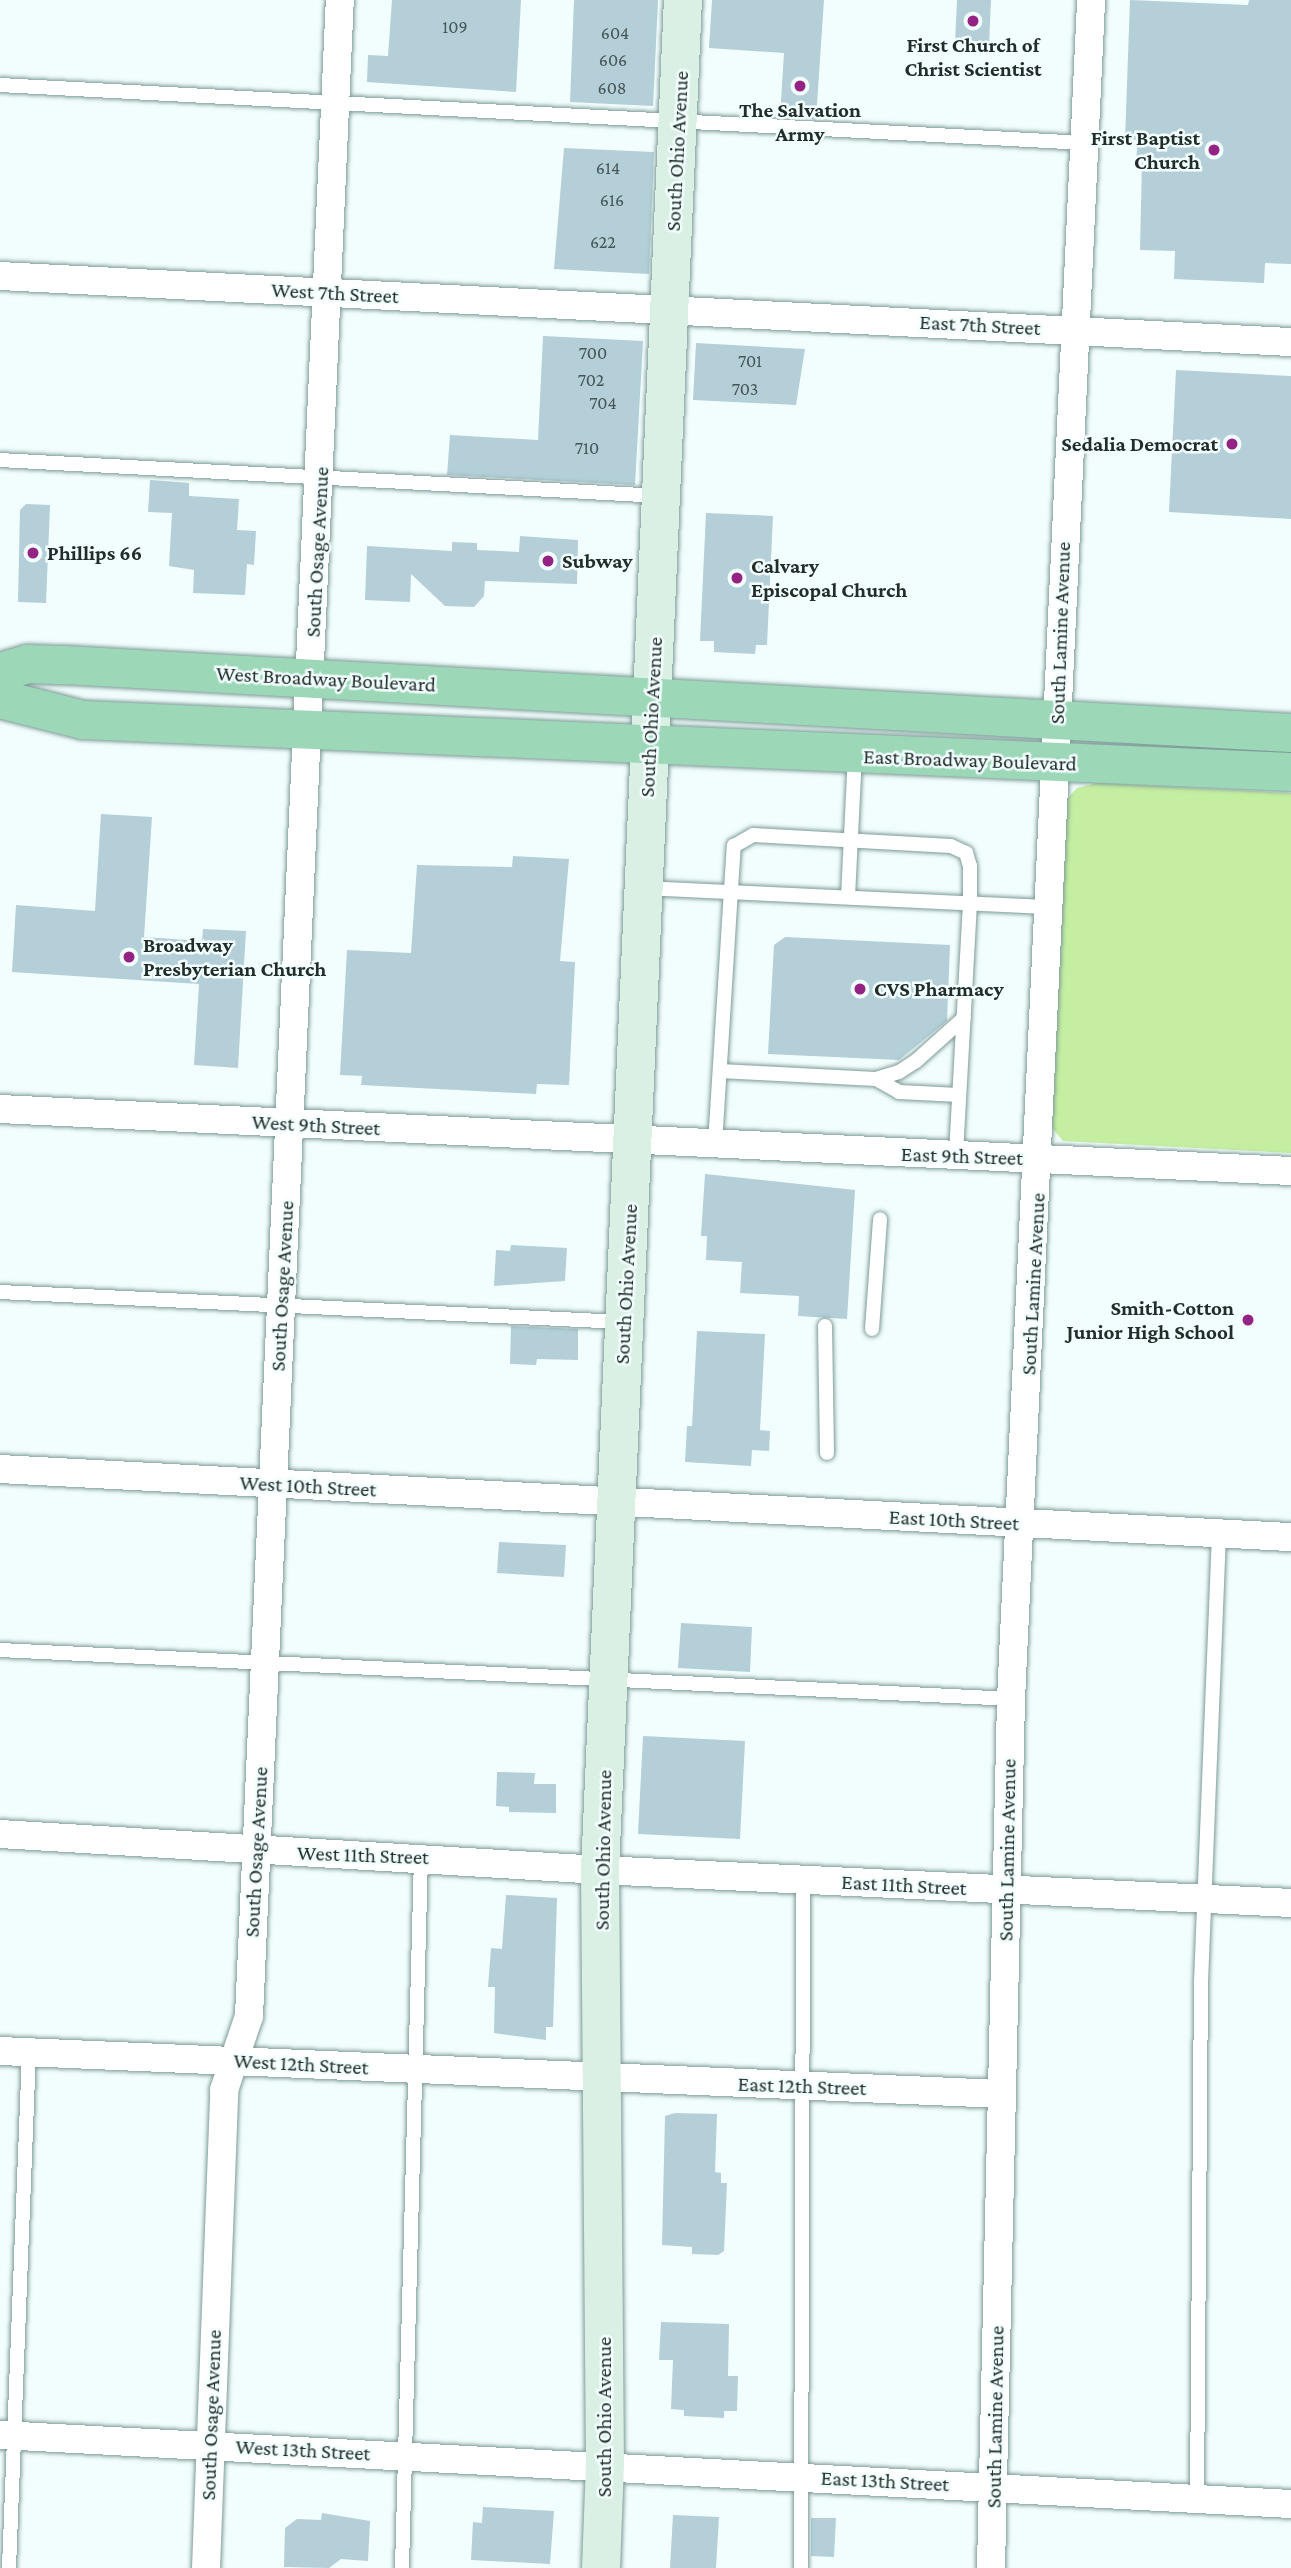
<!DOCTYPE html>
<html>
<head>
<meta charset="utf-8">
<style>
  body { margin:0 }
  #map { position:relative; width:1291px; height:2568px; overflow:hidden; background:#f2fefd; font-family:"Crimson Pro",serif }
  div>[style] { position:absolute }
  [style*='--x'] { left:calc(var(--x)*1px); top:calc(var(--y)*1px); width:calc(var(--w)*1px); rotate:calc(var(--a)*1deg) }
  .green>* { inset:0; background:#c5eea1 }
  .building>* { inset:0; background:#b4cfd8 }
  .roads { filter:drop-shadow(0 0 2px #7d9a97) drop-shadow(0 0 2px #7d9a97) }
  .service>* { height:14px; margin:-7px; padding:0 7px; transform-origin:7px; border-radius:7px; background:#fff }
  .minor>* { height:28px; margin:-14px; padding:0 14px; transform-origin:14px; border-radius:14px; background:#fff }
  .secondary>* { height:38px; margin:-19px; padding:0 19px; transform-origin:19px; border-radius:19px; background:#daf0e5 }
  .trunk>* { height:38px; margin:-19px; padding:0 19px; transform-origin:19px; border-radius:19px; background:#9cd8b8 }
  .dots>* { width:19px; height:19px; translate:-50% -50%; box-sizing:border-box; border:4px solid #f2fefd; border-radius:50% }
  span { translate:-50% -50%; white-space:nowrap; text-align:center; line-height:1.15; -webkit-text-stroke:5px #f2fefd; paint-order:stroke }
  .number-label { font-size:18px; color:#465556 }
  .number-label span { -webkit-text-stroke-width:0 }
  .poi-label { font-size:21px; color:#212c2b; font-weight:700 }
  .right { translate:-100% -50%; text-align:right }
  .left { translate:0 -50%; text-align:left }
  .street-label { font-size:21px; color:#212c2b }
</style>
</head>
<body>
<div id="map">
  <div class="green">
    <div style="clip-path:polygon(1097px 783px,1291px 793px,1291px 1153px,1063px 1141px,1053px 1129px,1048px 1116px,1065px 801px,1077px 788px)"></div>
  </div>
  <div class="building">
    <div style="clip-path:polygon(392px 0,521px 0,516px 92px,367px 82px,368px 55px,388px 56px)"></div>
    <div style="clip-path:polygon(574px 0,658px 0,653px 106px,570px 102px)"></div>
    <div style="clip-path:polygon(712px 0,824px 0,816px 119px,780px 117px,784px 53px,709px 48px)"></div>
    <div style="clip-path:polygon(957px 0,991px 0,989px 45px,955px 43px)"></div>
    <div style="clip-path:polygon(1130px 0,1248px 5px,1249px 0,1291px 0,1291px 264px,1265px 263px,1264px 283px,1174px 279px,1175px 251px,1140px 250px,1142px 161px,1136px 161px,1138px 140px,1125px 140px)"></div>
    <div style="clip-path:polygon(564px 148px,654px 152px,649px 274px,554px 269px)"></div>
    <div style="clip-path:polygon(543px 336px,643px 341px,635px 485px,447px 475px,450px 435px,538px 440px)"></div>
    <div style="clip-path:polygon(696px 343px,805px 349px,796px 405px,693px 400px)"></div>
    <div style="clip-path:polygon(1176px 370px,1291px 376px,1291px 519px,1169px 512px)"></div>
    <div style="clip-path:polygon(150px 480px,189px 483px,189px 496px,239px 499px,237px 530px,256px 531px,254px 565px,247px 564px,245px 595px,193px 593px,194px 570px,169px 566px,172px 513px,148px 512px)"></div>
    <div style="clip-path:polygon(26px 504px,50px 505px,46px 603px,18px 602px,20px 510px)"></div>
    <div style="clip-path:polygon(706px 513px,773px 516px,767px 645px,756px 645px,755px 654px,714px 652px,714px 641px,700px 641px)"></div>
    <div style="clip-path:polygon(520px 536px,578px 540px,577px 584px,485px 581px,484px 596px,474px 607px,445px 606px,411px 574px,410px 602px,365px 600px,367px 546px,452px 551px,452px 542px,477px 543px,477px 550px,519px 552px)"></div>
    <div style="clip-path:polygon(101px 814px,152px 817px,144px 937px,202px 941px,203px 929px,246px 931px,238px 1068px,194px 1065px,199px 984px,12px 972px,16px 905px,95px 911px)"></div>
    <div style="clip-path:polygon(513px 856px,569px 859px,560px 961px,575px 962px,569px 1085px,537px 1084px,536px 1094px,361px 1085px,362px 1076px,340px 1075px,347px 950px,411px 953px,417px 865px,512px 867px)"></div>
    <div style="clip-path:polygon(785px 937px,950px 945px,947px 1021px,899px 1060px,768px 1054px,774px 945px)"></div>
    <div style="clip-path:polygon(705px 1174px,855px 1190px,847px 1319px,798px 1316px,799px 1296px,740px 1293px,742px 1262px,706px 1260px,707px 1236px,701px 1236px)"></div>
    <div style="clip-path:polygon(511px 1245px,567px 1248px,565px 1281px,494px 1286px,496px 1250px,510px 1251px)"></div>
    <div style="clip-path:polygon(511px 1326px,578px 1329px,578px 1360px,537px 1359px,536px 1365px,510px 1364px)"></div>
    <div style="clip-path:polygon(697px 1331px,765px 1334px,760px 1430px,770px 1431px,769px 1451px,752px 1450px,751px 1466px,685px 1462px,687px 1426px,692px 1426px)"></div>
    <div style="clip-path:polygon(499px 1542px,566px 1545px,564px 1577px,497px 1573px)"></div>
    <div style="clip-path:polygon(681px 1623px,752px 1627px,750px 1672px,678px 1668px)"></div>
    <div style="clip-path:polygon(643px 1736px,745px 1741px,740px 1839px,638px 1834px)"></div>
    <div style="clip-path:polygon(497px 1772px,535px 1773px,534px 1784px,556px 1784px,556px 1813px,509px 1812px,509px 1807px,496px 1806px)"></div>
    <div style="clip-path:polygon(506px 1895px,557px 1898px,553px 2027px,546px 2027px,546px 2040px,494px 2033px,495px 1987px,488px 1987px,491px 1948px,502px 1949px)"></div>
    <div style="clip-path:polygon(675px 2113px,717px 2114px,715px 2172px,721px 2173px,721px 2183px,727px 2183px,724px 2251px,718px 2255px,692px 2254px,692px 2247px,662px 2245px,665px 2116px)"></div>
    <div style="clip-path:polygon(661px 2322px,729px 2324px,728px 2376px,738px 2376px,737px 2411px,724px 2411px,724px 2418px,684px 2416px,684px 2410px,671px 2409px,673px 2360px,659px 2360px)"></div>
    <div style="clip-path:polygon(483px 2507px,554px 2511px,550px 2564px,471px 2560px,473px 2522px,482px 2523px)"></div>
    <div style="clip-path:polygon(322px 2513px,370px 2521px,368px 2561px,341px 2559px,329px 2568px,284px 2567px,285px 2528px,297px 2519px,321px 2520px)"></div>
    <div style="clip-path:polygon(673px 2515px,719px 2517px,716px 2568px,670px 2568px)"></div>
    <div style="clip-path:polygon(811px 2518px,836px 2518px,834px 2557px,811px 2556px)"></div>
  </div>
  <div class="roads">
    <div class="service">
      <div style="--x:0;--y:85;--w:1086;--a:3.06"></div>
      <div style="--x:0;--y:460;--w:661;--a:3.12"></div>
      <div style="--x:645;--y:888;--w:405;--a:2.7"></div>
      <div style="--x:848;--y:897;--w:142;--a:-87.2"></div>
      <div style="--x:720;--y:1071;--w:156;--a:2.9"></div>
      <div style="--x:876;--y:1079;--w:24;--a:-17"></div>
      <div style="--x:899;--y:1072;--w:20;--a:-33"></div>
      <div style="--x:916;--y:1061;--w:64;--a:-41.9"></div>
      <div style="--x:876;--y:1079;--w:26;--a:29"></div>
      <div style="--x:899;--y:1092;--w:60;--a:2.9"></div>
      <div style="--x:715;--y:1144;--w:299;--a:-86.4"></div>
      <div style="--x:734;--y:846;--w:22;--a:-30"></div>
      <div style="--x:753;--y:835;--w:198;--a:3.2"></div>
      <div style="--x:951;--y:846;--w:17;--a:25"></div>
      <div style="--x:966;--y:853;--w:14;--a:73"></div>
      <div style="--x:970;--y:866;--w:37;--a:90"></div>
      <div style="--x:970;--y:903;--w:253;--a:93.2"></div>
      <div style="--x:0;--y:1292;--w:624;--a:2.76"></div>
      <div style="--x:825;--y:1326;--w:127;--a:89.1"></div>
      <div style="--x:872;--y:1329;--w:110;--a:-85.8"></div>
      <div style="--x:0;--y:1650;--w:1012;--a:2.77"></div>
      <div style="--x:1197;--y:2499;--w:517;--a:-89.56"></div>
      <div style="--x:1201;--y:1982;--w:448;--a:-87.7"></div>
      <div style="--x:9;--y:2568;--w:516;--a:-87.78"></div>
      <div style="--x:402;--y:2568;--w:712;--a:-88.47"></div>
      <div style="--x:801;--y:2568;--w:688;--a:-89.83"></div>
    </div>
    <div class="minor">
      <div style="--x:0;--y:276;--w:1293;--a:2.93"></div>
      <div style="--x:0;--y:1109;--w:1292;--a:2.75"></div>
      <div style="--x:0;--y:1469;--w:1293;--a:3.02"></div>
      <div style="--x:0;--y:1834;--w:601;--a:3.43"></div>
      <div style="--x:600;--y:1870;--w:692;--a:2.73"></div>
      <div style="--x:0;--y:2051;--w:1003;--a:2.46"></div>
      <div style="--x:0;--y:2435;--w:1293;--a:3.06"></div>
      <div style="--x:206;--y:2568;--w:478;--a:-87.8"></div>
      <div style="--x:224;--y:2090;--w:78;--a:-71.3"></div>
      <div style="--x:249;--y:2016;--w:2018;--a:-87.42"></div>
      <div style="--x:991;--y:2568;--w:869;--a:-88.68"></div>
      <div style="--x:1011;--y:1699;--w:1701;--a:-87.3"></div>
    </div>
    <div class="secondary">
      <div style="--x:601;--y:2568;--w:104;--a:-87.8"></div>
      <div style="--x:605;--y:2464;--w:594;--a:-90.48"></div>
      <div style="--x:600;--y:1870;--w:1872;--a:-87.46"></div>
    </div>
    <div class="trunk">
      <div style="--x:0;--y:672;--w:29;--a:-16"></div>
      <div style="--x:28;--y:664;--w:36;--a:2"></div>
      <div style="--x:64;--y:665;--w:1229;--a:3.17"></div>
      <div style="--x:0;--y:699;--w:86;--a:14.2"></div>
      <div style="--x:83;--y:720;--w:1209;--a:2.46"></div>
    </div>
  </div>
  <div class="dots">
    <div style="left:973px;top:21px;background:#942383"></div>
    <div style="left:800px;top:86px;background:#942383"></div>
    <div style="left:1214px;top:150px;background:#942383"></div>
    <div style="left:1232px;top:444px;background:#942383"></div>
    <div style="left:33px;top:553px;background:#942383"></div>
    <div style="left:548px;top:561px;background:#942383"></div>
    <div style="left:737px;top:578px;background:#942383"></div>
    <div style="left:129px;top:957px;background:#942383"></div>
    <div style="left:860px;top:989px;background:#942383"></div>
    <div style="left:1248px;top:1320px;background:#942383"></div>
  </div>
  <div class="number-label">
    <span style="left:455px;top:27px">109</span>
    <span style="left:615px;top:33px">604</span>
    <span style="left:613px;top:60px">606</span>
    <span style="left:612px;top:88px">608</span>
    <span style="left:608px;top:168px">614</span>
    <span style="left:612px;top:200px">616</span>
    <span style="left:603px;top:242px">622</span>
    <span style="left:593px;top:353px">700</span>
    <span style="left:750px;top:361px">701</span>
    <span style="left:591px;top:380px">702</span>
    <span style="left:745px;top:389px">703</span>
    <span style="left:603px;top:403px">704</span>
    <span style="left:587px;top:448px">710</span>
  </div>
  <div class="poi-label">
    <span style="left:973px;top:57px">First Church of<br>Christ Scientist</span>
    <span style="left:800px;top:122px">The Salvation<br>Army</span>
    <span class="right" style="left:1200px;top:150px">First Baptist<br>Church</span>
    <span class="right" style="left:1218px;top:444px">Sedalia Democrat</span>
    <span class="left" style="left:47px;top:553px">Phillips 66</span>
    <span class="left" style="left:562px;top:561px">Subway</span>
    <span class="left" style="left:751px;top:578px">Calvary<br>Episcopal Church</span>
    <span class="left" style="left:143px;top:957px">Broadway<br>Presbyterian Church</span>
    <span class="left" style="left:874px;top:989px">CVS Pharmacy</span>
    <span class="right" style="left:1234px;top:1320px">Smith-Cotton<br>Junior High School</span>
  </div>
  <div class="street-label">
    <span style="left:677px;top:151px;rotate:-87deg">South Ohio Avenue</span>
    <span style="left:335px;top:293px;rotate:3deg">West 7th Street</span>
    <span style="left:980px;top:325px;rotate:3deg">East 7th Street</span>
    <span style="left:317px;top:552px;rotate:-87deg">South Osage Avenue</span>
    <span style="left:1060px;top:633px;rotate:-88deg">South Lamine Avenue</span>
    <span style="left:326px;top:679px;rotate:3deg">West Broadway Boulevard</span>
    <span style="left:651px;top:717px;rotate:-87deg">South Ohio Avenue</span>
    <span style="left:970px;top:760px;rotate:2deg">East Broadway Boulevard</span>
    <span style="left:316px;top:1125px;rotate:3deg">West 9th Street</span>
    <span style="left:962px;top:1156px;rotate:2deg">East 9th Street</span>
    <span style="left:626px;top:1284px;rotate:-87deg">South Ohio Avenue</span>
    <span style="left:1033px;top:1284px;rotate:-87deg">South Lamine Avenue</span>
    <span style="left:282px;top:1286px;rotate:-87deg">South Osage Avenue</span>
    <span style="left:308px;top:1486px;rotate:3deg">West 10th Street</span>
    <span style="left:954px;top:1520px;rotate:3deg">East 10th Street</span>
    <span style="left:603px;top:1850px;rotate:-89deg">South Ohio Avenue</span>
    <span style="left:1007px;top:1850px;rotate:-89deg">South Lamine Avenue</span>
    <span style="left:256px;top:1852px;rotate:-87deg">South Osage Avenue</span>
    <span style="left:363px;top:1855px;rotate:2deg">West 11th Street</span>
    <span style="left:904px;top:1885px;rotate:3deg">East 11th Street</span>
    <span style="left:301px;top:2064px;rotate:3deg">West 12th Street</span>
    <span style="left:802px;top:2086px;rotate:2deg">East 12th Street</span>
    <span style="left:211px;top:2415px;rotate:-88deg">South Osage Avenue</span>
    <span style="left:604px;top:2417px;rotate:-90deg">South Ohio Avenue</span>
    <span style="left:995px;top:2417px;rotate:-89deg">South Lamine Avenue</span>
    <span style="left:303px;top:2450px;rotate:3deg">West 13th Street</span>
    <span style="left:885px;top:2481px;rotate:3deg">East 13th Street</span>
  </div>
</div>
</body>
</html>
